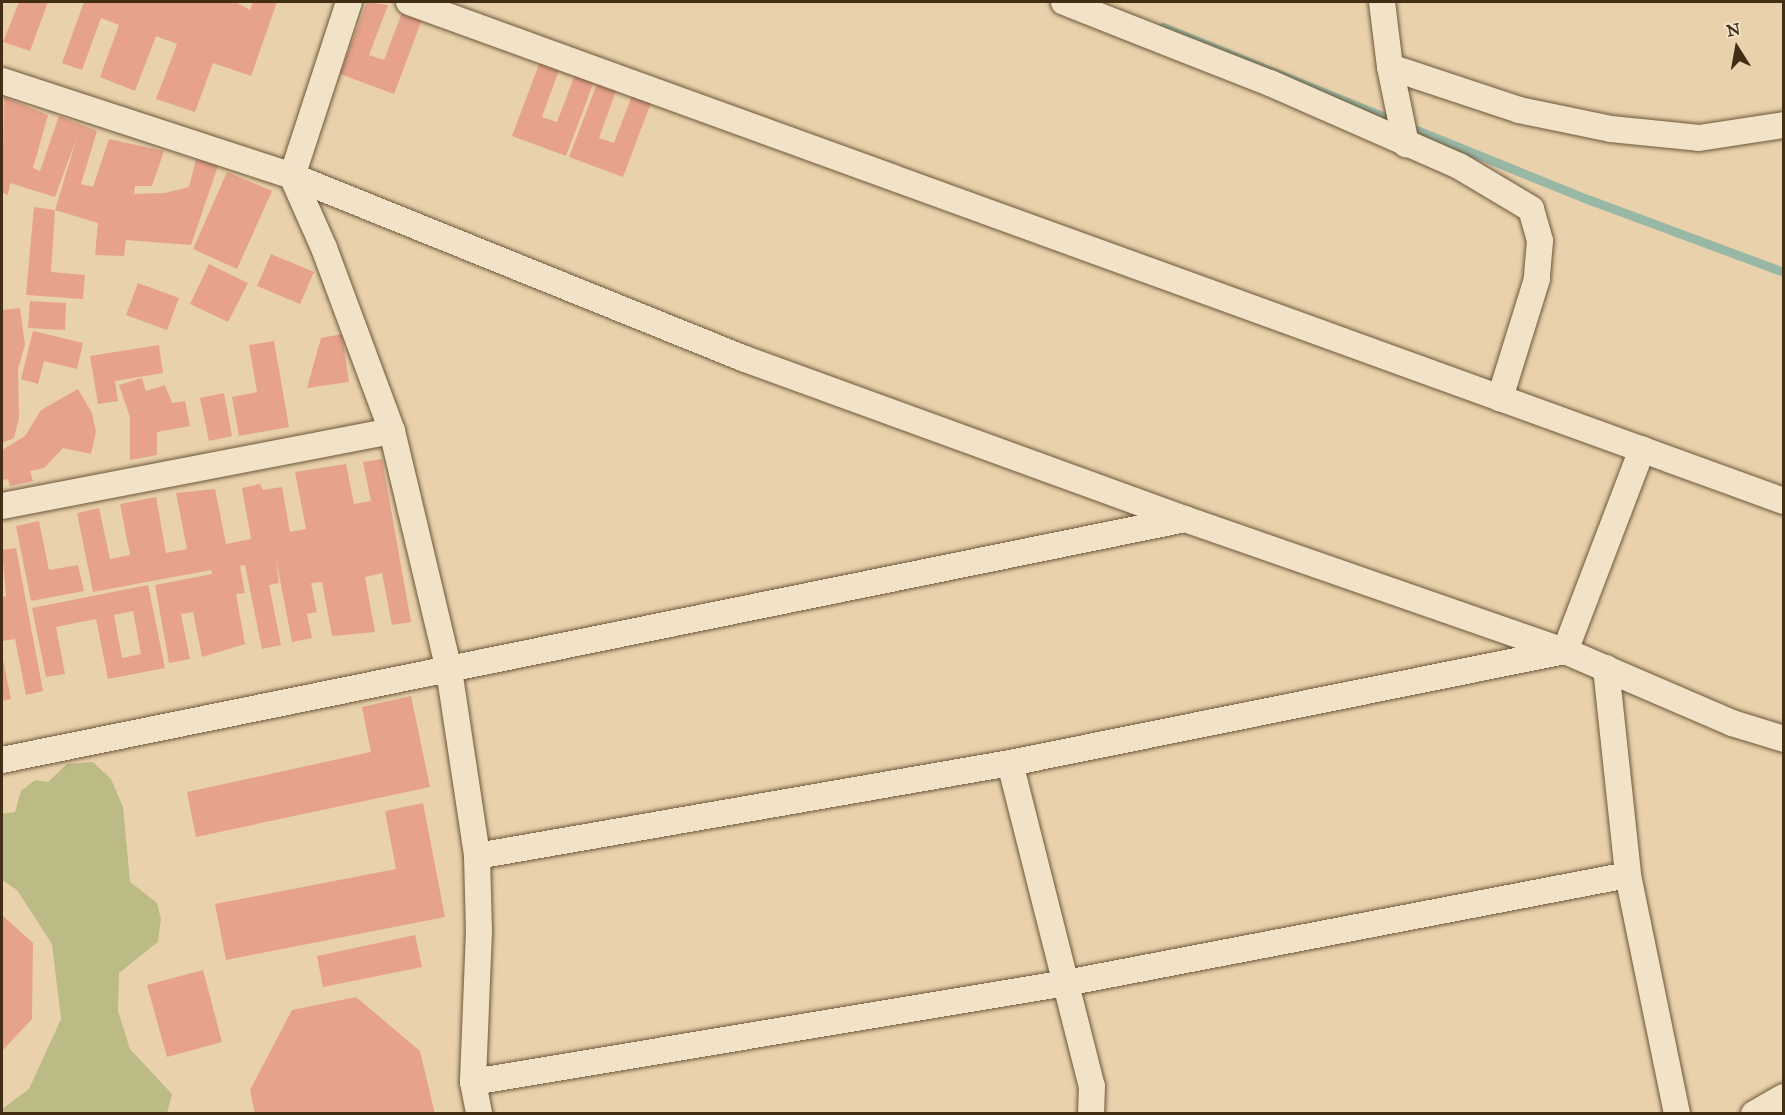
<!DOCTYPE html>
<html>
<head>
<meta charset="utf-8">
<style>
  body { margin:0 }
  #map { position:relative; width:1785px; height:1115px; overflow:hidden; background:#e9d2ab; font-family:"IM FELL Great Primer",serif }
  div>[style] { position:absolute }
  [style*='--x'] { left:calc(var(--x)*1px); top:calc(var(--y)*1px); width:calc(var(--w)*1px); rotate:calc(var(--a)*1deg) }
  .green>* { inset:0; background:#bcba85 }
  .stream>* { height:9px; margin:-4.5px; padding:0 4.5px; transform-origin:4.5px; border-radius:4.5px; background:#98b8a5 }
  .building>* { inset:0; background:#e6a28a }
  .roads { filter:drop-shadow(0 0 2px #6c573a) drop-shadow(0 0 2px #6c573a) }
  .street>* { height:26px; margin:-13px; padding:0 13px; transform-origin:13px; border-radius:13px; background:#f1e2c8 }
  span { translate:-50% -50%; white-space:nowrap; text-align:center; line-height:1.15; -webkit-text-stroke:6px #f1e2c8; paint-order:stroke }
  .frame { position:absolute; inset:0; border:3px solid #422e15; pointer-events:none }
  .north { position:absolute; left:1707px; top:18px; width:60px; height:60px; -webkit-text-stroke:4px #f1e2c8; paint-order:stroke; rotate:349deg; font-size:16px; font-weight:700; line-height:24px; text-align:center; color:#422e15 }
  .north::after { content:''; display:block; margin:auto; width:21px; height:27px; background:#422e15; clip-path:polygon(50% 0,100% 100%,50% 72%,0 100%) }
</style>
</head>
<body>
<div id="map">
  <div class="green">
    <div style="clip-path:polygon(93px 762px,111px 779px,123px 807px,130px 882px,157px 903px,161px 919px,158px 942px,119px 973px,118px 1011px,130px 1049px,172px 1094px,167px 1113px,2px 1113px,2px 1109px,29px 1089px,61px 1019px,52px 944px,17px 890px,2px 880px,2px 814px,15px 812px,21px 791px,35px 780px,48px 782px,67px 764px)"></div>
  </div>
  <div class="stream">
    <div style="--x:1163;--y:27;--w:461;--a:22.1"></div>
    <div style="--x:1590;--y:200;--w:207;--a:20.4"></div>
  </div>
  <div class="building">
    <div style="clip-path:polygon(19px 2px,48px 2px,30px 51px,3px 42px)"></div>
    <div style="clip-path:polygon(84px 2px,236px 2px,250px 10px,253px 2px,277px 2px,251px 76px,213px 63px,195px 112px,156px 99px,177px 44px,156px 36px,135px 91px,100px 77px,119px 25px,101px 18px,82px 70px,62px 63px)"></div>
    <div style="clip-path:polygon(367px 2px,388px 5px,369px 55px,384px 60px,403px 10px,423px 17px,394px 94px,340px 74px)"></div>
    <div style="clip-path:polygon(541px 59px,560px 67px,542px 117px,557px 122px,576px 72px,595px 79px,566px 156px,512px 136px)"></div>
    <div style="clip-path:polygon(598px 81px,617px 88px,599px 138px,614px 143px,633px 93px,652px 100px,623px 177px,569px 157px)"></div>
    <div style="clip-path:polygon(4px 97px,48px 115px,33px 168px,40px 171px,59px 116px,97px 131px,81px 184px,93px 187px,109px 139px,164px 151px,152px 186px,135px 186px,134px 194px,165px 193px,189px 187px,196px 159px,218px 166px,191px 245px,126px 240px,124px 256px,95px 255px,98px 223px,55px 210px,77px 137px,55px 197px,10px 183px,8px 195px,2px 193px)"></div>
    <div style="clip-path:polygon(227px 172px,272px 191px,237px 269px,193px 249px)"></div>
    <div style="clip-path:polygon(34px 207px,55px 210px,51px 272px,85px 275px,83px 299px,26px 295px)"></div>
    <div style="clip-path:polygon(271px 254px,314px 272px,300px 304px,257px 286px)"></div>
    <div style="clip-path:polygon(209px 264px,248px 283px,228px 322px,190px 304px)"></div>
    <div style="clip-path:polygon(138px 283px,179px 298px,167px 330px,126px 315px)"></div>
    <div style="clip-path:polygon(30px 301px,66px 303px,65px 330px,28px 328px)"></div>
    <div style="clip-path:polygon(20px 308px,25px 344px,18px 369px,19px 418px,14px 438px,2px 443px,2px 310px)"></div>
    <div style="clip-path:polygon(33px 331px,83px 343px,77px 369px,44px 361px,38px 384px,21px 379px)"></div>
    <div style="clip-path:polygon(342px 334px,349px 382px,307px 388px,321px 338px)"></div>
    <div style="clip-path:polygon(274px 341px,289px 427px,239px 436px,232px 397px,257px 392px,249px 345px)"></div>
    <div style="clip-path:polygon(159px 345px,163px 373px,115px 381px,118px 401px,98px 404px,90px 356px)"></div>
    <div style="clip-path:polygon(142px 378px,146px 391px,165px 385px,172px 403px,185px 401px,190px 426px,157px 432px,157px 455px,130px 460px,130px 417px,119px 385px)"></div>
    <div style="clip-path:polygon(78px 389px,92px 413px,96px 432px,91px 454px,63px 448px,44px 468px,30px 471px,33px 481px,10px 486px,8px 479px,2px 480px,2px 450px,25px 436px,41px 410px)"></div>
    <div style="clip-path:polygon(224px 393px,232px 436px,209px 441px,200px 398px)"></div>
    <div style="clip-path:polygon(382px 459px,411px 622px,392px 625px,382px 573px,365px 577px,375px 632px,332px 636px,322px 582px,311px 583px,317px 612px,307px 614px,312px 638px,292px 642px,276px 559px,279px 583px,269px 585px,281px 645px,262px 649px,245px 565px,240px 566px,245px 593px,236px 594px,245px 644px,202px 657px,193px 612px,181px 614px,190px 659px,169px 663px,155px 585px,212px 574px,211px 570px,93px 592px,77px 513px,99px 508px,110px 559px,130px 555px,120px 504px,156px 497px,166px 553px,187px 549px,176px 493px,215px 489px,226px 544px,251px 539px,242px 488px,260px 484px,263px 490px,282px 487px,290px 532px,306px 529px,295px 472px,346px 464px,354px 504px,371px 501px,363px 462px)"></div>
    <div style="clip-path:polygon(39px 521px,49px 570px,78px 565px,84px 591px,31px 601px,16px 526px)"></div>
    <div style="clip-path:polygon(16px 548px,43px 691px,26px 695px,15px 639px,2px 641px,2px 597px,6px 596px,2px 550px)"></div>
    <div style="clip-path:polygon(evenodd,148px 585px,165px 668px,108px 679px,96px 619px,56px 627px,65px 674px,46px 677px,32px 608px,148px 585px,133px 611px,141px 654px,122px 658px,114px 615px,133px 611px)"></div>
    <div style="clip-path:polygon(2px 655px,11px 699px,2px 701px)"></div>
    <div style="clip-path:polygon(411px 696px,430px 787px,196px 837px,187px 792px,371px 752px,362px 707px)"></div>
    <div style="clip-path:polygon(423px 803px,445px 917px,226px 960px,215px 904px,396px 869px,385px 811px)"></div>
    <div style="clip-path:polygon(2px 915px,33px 943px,32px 1019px,2px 1051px)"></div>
    <div style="clip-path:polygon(415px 935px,422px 967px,323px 987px,317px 956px)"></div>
    <div style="clip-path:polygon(203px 970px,222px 1042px,167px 1057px,147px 985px)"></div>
    <div style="clip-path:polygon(356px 997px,420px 1051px,435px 1114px,255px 1114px,250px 1090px,292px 1010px)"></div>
  </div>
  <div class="roads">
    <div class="street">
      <div style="--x:349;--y:2;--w:183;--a:108.1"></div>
      <div style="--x:292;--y:176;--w:79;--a:66"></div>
      <div style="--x:324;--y:248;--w:195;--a:69.6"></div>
      <div style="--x:392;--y:431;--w:246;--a:76.6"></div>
      <div style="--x:449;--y:670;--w:188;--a:81.4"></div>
      <div style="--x:477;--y:856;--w:75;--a:88.5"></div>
      <div style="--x:479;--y:931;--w:151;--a:92.3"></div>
      <div style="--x:473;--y:1082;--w:33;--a:79"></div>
      <div style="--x:409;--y:2;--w:1463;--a:19.95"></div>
      <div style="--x:1064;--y:2;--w:221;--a:21.5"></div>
      <div style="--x:1270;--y:83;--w:206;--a:23.7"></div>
      <div style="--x:1459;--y:166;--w:84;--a:30.8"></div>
      <div style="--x:1531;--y:209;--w:33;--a:74"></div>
      <div style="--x:1540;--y:241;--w:38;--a:95"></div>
      <div style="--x:1537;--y:279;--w:125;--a:107.3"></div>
      <div style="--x:1382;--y:2;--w:65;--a:83"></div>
      <div style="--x:1390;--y:67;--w:136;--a:18.4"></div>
      <div style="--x:1519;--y:110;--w:94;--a:11.7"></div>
      <div style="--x:1611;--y:129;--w:88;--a:5.8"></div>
      <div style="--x:1699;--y:138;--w:86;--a:-8.7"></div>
      <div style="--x:1390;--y:67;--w:79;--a:78.3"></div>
      <div style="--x:2;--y:81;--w:305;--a:18.1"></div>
      <div style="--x:292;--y:176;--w:489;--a:22"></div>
      <div style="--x:745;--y:359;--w:468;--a:20"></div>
      <div style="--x:1185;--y:519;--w:402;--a:19.2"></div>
      <div style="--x:1565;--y:651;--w:182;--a:23.3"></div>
      <div style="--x:1732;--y:723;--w:54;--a:17.1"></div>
      <div style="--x:2;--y:506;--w:397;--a:-10.9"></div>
      <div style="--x:1606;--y:668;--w:208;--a:83.9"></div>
      <div style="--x:1628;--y:875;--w:244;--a:78.4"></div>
      <div style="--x:2;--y:760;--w:1207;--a:-11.51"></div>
      <div style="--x:1010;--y:763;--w:333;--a:75.8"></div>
      <div style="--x:1092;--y:1086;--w:28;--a:92"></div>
      <div style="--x:477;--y:856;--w:541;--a:-9.9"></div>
      <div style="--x:1010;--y:763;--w:566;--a:-11.41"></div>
      <div style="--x:1565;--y:651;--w:216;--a:-69.1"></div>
      <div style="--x:473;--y:1082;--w:601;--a:-9.48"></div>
      <div style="--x:1066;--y:983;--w:572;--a:-10.88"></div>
      <div style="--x:1754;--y:1114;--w:34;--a:-30"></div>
    </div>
  </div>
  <div class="frame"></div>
  <div class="north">N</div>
</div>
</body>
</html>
